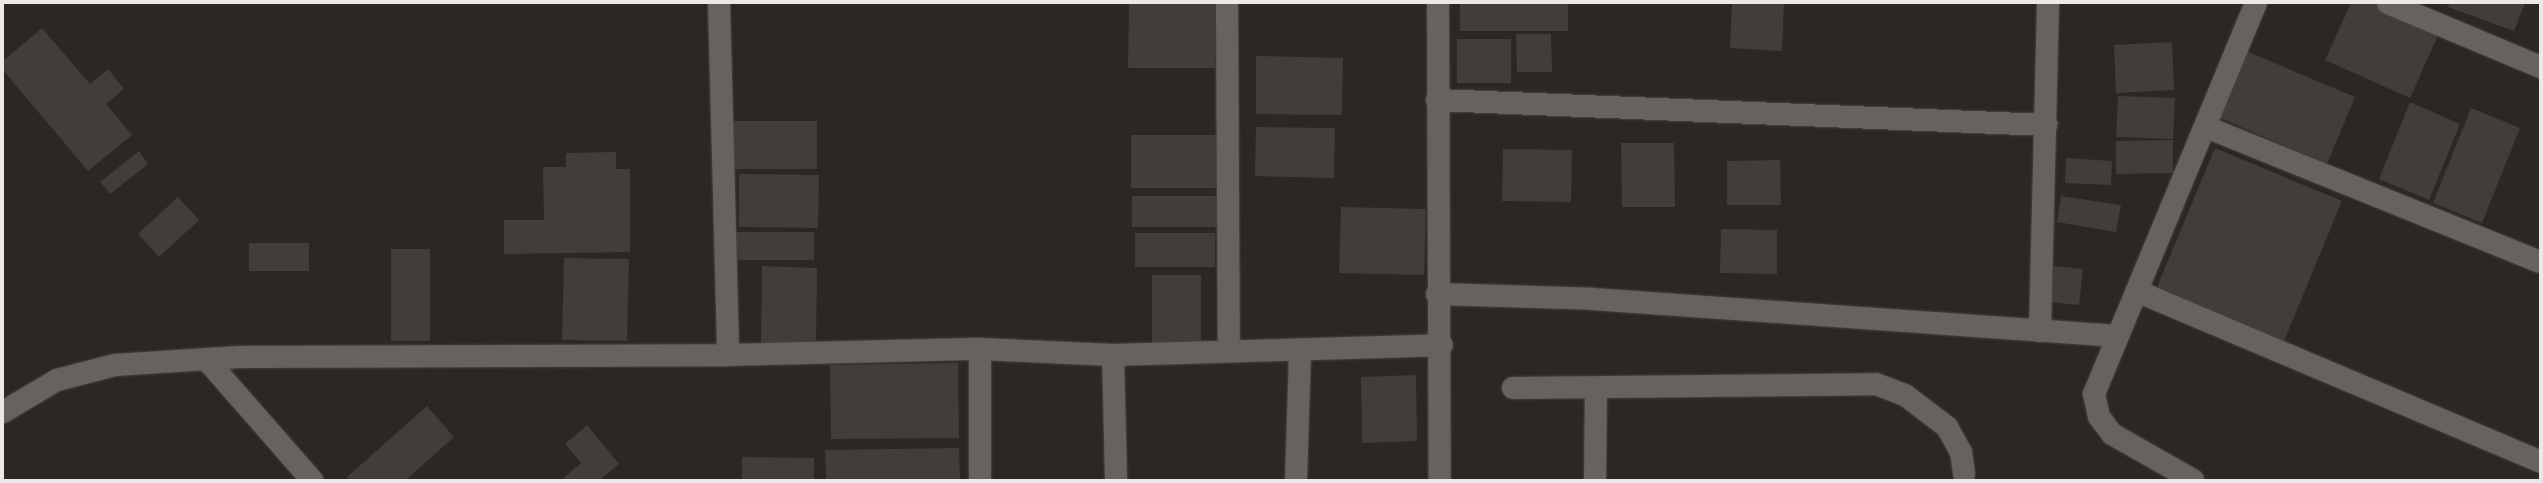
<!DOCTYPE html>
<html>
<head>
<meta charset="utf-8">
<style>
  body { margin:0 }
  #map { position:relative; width:2543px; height:483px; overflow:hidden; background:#2a2725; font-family:Jost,sans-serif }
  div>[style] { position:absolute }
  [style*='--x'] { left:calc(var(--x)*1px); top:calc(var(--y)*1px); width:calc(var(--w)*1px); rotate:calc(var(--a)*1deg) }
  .building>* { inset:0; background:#403d3a }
  .roads { filter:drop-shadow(0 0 1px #474442) drop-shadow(0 0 1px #474442) }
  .minor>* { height:22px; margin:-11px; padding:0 11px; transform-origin:11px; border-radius:11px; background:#65625f }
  span { translate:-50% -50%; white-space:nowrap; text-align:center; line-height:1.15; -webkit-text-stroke:3.5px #201d1b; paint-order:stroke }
  .frame { position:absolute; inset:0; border:4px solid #ebe9e7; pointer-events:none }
</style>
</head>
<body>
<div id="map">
  <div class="building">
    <div style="clip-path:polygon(1129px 3px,1216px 3px,1215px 68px,1128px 68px)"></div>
    <div style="clip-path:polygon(1460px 3px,1568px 3px,1568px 31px,1460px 31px)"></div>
    <div style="clip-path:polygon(1732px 3px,1784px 3px,1782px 51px,1730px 48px)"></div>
    <div style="clip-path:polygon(2351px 3px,2373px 3px,2439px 33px,2410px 98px,2325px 60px)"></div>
    <div style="clip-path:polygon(2449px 3px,2525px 3px,2514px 31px,2448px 7px)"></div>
    <div style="clip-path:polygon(42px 28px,90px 84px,108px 69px,124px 89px,106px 104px,132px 135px,88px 171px,3px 70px,3px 61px)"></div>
    <div style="clip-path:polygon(1516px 34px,1551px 34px,1552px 72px,1517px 72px)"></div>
    <div style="clip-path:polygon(1457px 39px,1511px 39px,1511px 83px,1457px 83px)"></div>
    <div style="clip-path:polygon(2172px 42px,2174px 90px,2116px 93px,2114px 45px)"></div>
    <div style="clip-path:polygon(2246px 51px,2355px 97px,2327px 164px,2218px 117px)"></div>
    <div style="clip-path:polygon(1256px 56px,1343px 58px,1342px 115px,1256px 114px)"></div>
    <div style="clip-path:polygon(2118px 96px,2175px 98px,2173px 139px,2116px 137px)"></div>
    <div style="clip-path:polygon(2410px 102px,2460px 124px,2429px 200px,2379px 179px)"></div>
    <div style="clip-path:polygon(2471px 108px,2520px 128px,2482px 223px,2433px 203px)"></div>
    <div style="clip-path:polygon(728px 121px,817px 121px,817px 169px,728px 169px)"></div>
    <div style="clip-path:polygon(1256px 127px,1335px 128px,1334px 178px,1255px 176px)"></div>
    <div style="clip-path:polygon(1131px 135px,1220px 135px,1220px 188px,1131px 188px)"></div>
    <div style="clip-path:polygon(2173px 140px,2173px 173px,2116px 174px,2116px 141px)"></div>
    <div style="clip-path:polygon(1621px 143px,1674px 143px,1675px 207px,1622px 207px)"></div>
    <div style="clip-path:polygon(2215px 148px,2342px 201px,2284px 341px,2157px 287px)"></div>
    <div style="clip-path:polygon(1503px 149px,1572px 150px,1571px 202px,1502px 201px)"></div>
    <div style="clip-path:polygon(139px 151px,148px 164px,110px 194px,100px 182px)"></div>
    <div style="clip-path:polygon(616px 152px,616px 169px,630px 169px,630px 252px,504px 254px,504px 220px,544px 220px,543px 167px,566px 167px,566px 153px)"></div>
    <div style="clip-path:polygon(2066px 158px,2112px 161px,2111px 185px,2065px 183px)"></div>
    <div style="clip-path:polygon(1780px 160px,1781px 205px,1727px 205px,1727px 161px)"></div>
    <div style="clip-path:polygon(739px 174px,819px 175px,818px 228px,739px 227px)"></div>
    <div style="clip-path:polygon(1132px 196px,1218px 196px,1218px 227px,1132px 227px)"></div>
    <div style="clip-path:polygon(2061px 196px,2121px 205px,2116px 232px,2057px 222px)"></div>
    <div style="clip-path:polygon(178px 197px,199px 220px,159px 257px,138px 234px)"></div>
    <div style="clip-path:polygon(1341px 207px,1426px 209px,1424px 275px,1339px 273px)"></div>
    <div style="clip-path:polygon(1721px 229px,1777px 230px,1777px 274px,1720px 273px)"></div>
    <div style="clip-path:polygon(733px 232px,814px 232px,814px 260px,733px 260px)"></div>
    <div style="clip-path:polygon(1135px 233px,1215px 233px,1215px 267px,1135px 267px)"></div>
    <div style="clip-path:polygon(249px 243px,309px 243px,309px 271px,249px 271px)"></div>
    <div style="clip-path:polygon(391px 249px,430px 249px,430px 341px,391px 341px)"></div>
    <div style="clip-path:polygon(564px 258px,629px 259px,627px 341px,562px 340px)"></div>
    <div style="clip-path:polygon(762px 266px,817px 268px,816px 346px,761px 345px)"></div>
    <div style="clip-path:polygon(2054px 266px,2083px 269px,2079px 305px,2050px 302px)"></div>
    <div style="clip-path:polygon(1152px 275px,1201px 275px,1201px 349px,1152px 349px)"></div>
    <div style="clip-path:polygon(958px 363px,959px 438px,831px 439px,830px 365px)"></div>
    <div style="clip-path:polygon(1416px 375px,1417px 441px,1362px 443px,1361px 377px)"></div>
    <div style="clip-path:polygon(427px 406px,454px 437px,406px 480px,349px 480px,347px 477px)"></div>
    <div style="clip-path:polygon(587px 425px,619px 464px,600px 480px,561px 480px,581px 463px,565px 444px)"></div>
    <div style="clip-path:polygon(959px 448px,960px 480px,826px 480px,825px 450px)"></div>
    <div style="clip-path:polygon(742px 457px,814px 458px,814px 480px,742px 480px)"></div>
  </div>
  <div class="roads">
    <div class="minor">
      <div style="--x:719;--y:3;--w:352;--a:88.5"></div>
      <div style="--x:1227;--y:3;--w:348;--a:89.7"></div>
      <div style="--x:1438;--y:3;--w:477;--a:89.8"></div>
      <div style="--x:2388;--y:3;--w:165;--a:22.8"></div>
      <div style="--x:1437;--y:100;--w:610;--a:2.35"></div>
      <div style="--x:2206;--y:127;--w:360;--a:22"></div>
      <div style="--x:2139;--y:292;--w:435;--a:22.9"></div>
      <div style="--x:1437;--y:294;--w:155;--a:1.8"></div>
      <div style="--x:1592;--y:299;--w:527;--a:4.02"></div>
      <div style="--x:2040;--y:331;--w:328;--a:-88.6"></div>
      <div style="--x:980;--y:349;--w:131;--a:90"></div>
      <div style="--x:1113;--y:355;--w:125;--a:88.6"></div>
      <div style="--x:206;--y:359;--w:161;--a:48.8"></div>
      <div style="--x:1513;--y:388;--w:363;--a:-0.6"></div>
      <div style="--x:1876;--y:384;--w:31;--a:21"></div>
      <div style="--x:1905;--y:395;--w:53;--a:37.3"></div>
      <div style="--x:1947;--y:427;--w:29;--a:61"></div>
      <div style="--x:1961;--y:452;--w:22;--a:82"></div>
      <div style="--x:3;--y:412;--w:63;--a:-30.7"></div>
      <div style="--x:57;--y:380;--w:60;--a:-14.5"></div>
      <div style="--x:115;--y:365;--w:124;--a:-3.7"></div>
      <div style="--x:239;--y:357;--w:489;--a:-0.2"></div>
      <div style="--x:728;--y:355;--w:252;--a:-1.4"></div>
      <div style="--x:980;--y:349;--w:133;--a:2.6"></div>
      <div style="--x:1113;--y:355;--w:329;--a:-1.7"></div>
      <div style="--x:1296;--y:480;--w:129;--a:-88.2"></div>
      <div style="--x:1595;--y:480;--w:92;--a:-89.4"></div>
      <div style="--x:2193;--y:480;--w:93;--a:-150.4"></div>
      <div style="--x:2112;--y:434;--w:21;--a:-127"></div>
      <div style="--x:2099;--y:417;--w:24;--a:-102"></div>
      <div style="--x:2094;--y:394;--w:423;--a:-67.5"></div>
    </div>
  </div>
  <div class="frame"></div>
</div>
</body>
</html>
